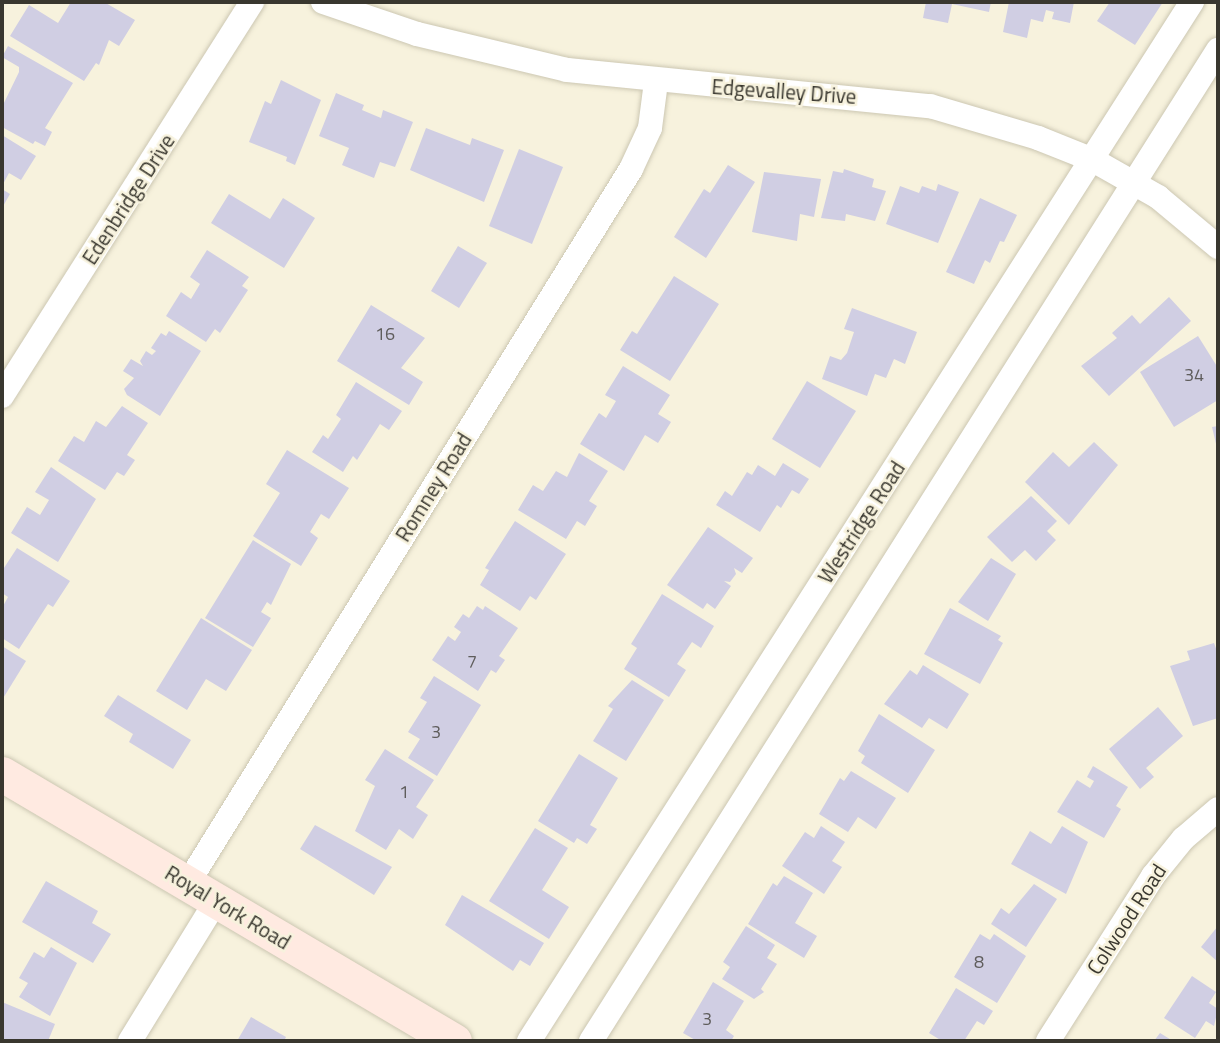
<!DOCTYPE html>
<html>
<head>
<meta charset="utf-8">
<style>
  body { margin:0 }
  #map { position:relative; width:1220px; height:1043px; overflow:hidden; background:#f7f2dd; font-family:"Titillium Web",sans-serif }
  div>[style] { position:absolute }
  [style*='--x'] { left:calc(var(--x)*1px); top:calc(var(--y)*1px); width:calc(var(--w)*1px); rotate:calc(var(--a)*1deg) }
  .building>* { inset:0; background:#d0cee3 }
  .roads { filter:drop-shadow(0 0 2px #ccc7b2) drop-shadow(0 0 2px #ccc7b2) }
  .minor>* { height:24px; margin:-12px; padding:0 12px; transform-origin:12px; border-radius:12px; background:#fff }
  .secondary>* { height:35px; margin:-17.5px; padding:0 17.5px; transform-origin:17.5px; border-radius:17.5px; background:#ffeae1 }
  span { translate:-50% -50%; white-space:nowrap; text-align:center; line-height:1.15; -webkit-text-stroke:5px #f7f2dd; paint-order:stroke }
  .number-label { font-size:18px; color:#5f5d5c }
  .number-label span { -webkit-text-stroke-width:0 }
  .street-label { font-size:21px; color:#39372f }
  .frame { position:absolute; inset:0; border:4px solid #39372f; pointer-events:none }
</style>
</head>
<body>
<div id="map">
  <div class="building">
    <div style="clip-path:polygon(71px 2px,104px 2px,135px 20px,119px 46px,109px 40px,99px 65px,96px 63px,84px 81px,10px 36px,29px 5px,58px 23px)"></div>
    <div style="clip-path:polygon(926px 2px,991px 2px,989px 12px,952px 4px,948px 23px,923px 18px)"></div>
    <div style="clip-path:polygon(1009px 2px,1074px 2px,1070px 23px,1052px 19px,1054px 12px,1046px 10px,1043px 22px,1031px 19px,1027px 38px,1003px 32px)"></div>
    <div style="clip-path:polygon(1110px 2px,1163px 2px,1135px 45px,1097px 21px)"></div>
    <div style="clip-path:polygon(8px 46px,73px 83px,45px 128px,52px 132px,45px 146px,35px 141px,33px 144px,2px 127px,2px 107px,19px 72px,19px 67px,2px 57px)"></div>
    <div style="clip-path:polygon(281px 80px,321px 100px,295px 165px,286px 161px,287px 157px,249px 142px,265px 101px,271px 104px)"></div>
    <div style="clip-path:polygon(336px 93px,364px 105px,362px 110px,381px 118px,383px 110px,413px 122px,395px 167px,380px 162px,374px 178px,342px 165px,349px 148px,319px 136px)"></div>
    <div style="clip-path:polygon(426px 128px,470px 145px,472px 138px,504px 150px,484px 202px,410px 170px)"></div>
    <div style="clip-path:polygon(2px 135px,36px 156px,21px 180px,9px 173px,2px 186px)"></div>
    <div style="clip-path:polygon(519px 149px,563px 167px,532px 244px,489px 226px)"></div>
    <div style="clip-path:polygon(728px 165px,755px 182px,706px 258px,674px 237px,704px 189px,710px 193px)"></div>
    <div style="clip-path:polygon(844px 169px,874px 179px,872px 187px,886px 191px,875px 221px,846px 214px,845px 221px,821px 218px,833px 171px,843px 173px)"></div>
    <div style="clip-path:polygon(764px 172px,821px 179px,814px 217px,800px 214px,797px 241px,752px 232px)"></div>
    <div style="clip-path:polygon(938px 184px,959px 192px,938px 243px,886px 224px,900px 186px,919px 193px,922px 186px,936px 191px)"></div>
    <div style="clip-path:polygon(2px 189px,10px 194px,2px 208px)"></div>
    <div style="clip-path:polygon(229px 194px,270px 219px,283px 198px,315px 218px,284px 268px,211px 223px)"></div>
    <div style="clip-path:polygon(980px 198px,1017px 215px,1004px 242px,1000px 241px,990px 263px,985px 260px,974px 284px,946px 272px)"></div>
    <div style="clip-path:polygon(458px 246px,487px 263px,459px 308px,431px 291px)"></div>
    <div style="clip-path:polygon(207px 250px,249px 277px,242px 286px,248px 290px,220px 333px,215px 329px,206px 342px,166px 316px,181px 292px,191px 299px,200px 284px,190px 277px)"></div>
    <div style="clip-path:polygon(674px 276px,719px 304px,670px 381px,620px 350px,632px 331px,637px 334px)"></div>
    <div style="clip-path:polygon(1169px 297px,1191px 321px,1109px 396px,1081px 366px,1117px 338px,1112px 333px,1132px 315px,1140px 324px)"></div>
    <div style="clip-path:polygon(371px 305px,425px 338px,401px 368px,423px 382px,409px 405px,337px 361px)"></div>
    <div style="clip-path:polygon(852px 308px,917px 332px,905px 364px,894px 359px,886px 378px,875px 374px,867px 396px,822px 379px,830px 356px,841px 360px,847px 353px,854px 332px,844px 329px)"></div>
    <div style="clip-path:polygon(169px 331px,201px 351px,160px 416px,127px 395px,124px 389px,134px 378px,123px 371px,131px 359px,143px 366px,140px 361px,146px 351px,152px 355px,156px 351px,151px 348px,161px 333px,166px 336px)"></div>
    <div style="clip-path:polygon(1198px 336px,1218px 368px,1218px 400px,1174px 427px,1140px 372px)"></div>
    <div style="clip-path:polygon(623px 366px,670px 395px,658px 414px,671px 422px,658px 443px,645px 435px,624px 471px,580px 444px,599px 413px,606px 418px,616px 401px,605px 395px)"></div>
    <div style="clip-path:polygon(807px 381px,856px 411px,820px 468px,772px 439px)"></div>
    <div style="clip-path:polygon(356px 382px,402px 411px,389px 430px,380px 424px,357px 460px,353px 456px,343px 472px,312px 452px,323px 435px,328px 439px,341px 419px,336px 415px)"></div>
    <div style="clip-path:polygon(122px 406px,148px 423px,127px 455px,135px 460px,124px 476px,117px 472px,105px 490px,58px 461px,74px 436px,84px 442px,96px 421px,106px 427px)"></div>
    <div style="clip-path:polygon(1218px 426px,1218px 448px,1217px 448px,1212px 427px)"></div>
    <div style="clip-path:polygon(1094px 442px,1118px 465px,1069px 525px,1025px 482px,1053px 452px,1069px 467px)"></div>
    <div style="clip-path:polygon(287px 450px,349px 488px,329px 519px,321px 514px,310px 532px,318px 538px,301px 566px,253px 536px,280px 493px,266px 484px)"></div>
    <div style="clip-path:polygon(579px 453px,608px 471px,589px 501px,597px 506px,585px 526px,577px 521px,566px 539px,518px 510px,533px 485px,543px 491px,556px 471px,567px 477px)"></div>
    <div style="clip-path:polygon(783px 463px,809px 479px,799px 494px,792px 490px,781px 508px,777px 505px,760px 532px,716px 505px,725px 491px,732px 496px,747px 472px,752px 475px,758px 465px,775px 476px)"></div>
    <div style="clip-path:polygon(51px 467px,96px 499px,58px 562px,11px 533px,27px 507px,40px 515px,49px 500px,35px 492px)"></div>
    <div style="clip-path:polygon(1031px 496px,1057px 521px,1047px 531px,1056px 540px,1036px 561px,1025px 550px,1012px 562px,987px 537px)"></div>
    <div style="clip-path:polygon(515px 521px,566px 554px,536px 600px,530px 596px,520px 611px,480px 585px,489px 570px,485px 568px)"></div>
    <div style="clip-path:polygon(708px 527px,753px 558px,742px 573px,734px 568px,736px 574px,730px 582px,724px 581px,731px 586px,715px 609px,707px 603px,703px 609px,667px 585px)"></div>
    <div style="clip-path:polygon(253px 540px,291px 564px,271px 605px,267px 602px,261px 612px,271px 618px,253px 647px,205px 618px)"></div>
    <div style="clip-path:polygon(17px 548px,70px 581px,53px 607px,48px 604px,19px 649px,2px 638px,2px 608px,8px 597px,2px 593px,2px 571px)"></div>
    <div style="clip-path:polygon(991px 558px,1016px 574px,988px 621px,958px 602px)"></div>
    <div style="clip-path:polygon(662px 594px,714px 626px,701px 648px,692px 642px,677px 664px,686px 670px,669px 697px,624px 669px,637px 648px,631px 644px)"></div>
    <div style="clip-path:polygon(477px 606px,483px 610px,485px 606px,518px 628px,499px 656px,505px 660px,496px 673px,491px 670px,478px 691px,432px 660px,448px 636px,455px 641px,461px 632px,454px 627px,463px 614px,469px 618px)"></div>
    <div style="clip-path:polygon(950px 608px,1001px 636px,998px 640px,1003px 643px,980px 684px,924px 654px)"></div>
    <div style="clip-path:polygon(201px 618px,252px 650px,226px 691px,206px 679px,187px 710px,156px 691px)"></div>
    <div style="clip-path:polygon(1214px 643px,1218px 654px,1218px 718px,1193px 726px,1170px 666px,1190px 660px,1187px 651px)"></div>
    <div style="clip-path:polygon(2px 646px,26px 661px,2px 700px)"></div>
    <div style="clip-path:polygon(923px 665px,969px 694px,947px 729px,929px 718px,922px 728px,884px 704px,910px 670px,917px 675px)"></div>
    <div style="clip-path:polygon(434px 676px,481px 705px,437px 776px,408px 758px,420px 739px,408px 732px,427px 702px,420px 698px)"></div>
    <div style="clip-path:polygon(632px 680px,664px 700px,626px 761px,593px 741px,613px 709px,608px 706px)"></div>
    <div style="clip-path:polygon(118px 695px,191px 740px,173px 769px,129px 742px,133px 734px,104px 716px)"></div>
    <div style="clip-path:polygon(1158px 707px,1183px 736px,1146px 768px,1154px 777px,1140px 789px,1109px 749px)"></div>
    <div style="clip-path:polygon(879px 714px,935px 750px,908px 793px,861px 763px,865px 756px,858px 751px)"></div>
    <div style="clip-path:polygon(385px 749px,434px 780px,416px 807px,428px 815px,413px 839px,399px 829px,386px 850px,355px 831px,375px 786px,365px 780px)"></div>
    <div style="clip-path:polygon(579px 754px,618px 778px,590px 825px,597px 829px,587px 844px,577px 838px,574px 843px,538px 821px)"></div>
    <div style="clip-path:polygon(1093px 766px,1128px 787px,1116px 806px,1121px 809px,1104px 838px,1057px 812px,1077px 780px,1090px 788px,1094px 781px,1087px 777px)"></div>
    <div style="clip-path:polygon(851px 771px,896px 798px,876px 829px,858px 817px,848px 832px,819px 814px,840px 778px,844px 781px)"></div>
    <div style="clip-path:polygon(315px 825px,392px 867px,374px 895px,300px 849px)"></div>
    <div style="clip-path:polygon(821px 826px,845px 842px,832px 861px,842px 867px,824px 894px,782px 866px,805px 832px,814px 838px)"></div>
    <div style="clip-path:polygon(1062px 826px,1088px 842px,1066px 894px,1011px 864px,1030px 831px,1051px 844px)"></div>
    <div style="clip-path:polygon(535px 828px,568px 848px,542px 890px,569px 907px,549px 939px,489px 901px)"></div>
    <div style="clip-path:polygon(784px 876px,813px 893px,795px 923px,817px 936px,804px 958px,748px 924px,773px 883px,777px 886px)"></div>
    <div style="clip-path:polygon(46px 881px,98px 911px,92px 923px,111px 934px,93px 963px,22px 922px)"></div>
    <div style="clip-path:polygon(1034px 884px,1057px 899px,1026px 947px,991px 924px,1001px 908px,1009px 914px)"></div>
    <div style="clip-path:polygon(462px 895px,544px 943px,530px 966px,520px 960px,513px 971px,445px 925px)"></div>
    <div style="clip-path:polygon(746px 926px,775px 945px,767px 958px,777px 964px,761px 989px,764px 992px,754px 999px,722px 979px,730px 967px,723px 962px)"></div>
    <div style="clip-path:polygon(1218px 926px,1218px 962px,1201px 947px)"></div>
    <div style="clip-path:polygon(980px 934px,990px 940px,994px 934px,1026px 956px,997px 1003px,954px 977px)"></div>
    <div style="clip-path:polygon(51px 947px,77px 963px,50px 1016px,19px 997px,28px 983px,19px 978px,34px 952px,44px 958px)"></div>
    <div style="clip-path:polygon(1192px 976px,1216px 992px,1209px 1003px,1218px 1009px,1214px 1026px,1206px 1021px,1195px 1038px,1164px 1018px)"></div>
    <div style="clip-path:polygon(713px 982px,744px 1001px,726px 1030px,734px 1036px,731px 1041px,697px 1041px,683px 1033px)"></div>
    <div style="clip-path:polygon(956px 988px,993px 1011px,984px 1025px,977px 1021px,964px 1041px,942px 1041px,929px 1033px)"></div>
    <div style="clip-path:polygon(2px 1002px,55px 1024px,48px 1041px,2px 1041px)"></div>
    <div style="clip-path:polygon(251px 1017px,286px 1037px,284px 1041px,237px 1041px)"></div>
    <div style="clip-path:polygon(1160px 1033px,1173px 1041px,1154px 1041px)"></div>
  </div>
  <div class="roads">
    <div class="minor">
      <div style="--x:323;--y:2;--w:99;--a:18.8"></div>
      <div style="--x:417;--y:34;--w:154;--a:13.5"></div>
      <div style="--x:567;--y:70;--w:365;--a:5.7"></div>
      <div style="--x:930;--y:106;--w:113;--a:16.5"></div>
      <div style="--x:1038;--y:138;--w:59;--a:21.8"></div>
      <div style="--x:1093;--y:160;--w:75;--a:29.6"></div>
      <div style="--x:1158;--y:197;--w:78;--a:39.8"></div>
      <div style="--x:2;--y:396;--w:467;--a:-57.6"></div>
      <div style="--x:188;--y:883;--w:840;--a:-58.18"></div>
      <div style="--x:631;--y:169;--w:45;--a:-65.1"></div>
      <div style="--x:650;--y:128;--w:46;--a:-82.6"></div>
      <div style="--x:130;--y:1041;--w:164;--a:-58.4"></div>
      <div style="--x:529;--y:1041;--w:1233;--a:-57.46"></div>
      <div style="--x:591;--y:1041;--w:1173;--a:-57.68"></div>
      <div style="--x:1048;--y:1041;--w:196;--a:-57.5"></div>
      <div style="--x:1153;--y:876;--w:48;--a:-51"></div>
      <div style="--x:1183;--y:839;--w:46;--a:-40.6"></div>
    </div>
    <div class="secondary">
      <div style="--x:2;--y:774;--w:525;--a:30.57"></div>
    </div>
  </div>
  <div class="number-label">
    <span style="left:385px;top:334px">16</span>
    <span style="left:1194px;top:375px">34</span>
    <span style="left:472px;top:662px">7</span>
    <span style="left:436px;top:732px">3</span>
    <span style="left:404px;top:792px">1</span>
    <span style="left:979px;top:962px">8</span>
    <span style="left:707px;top:1019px">3</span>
  </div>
  <div class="street-label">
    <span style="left:784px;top:91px;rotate:4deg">Edgevalley Drive</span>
    <span style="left:128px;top:199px;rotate:-57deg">Edenbridge Drive</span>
    <span style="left:433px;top:487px;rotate:-58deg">Romney Road</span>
    <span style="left:861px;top:522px;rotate:-57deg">Westridge Road</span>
    <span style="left:228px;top:907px;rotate:31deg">Royal York Road</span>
    <span style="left:1126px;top:919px;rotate:-57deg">Colwood Road</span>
  </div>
  <div class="frame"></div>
</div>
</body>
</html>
